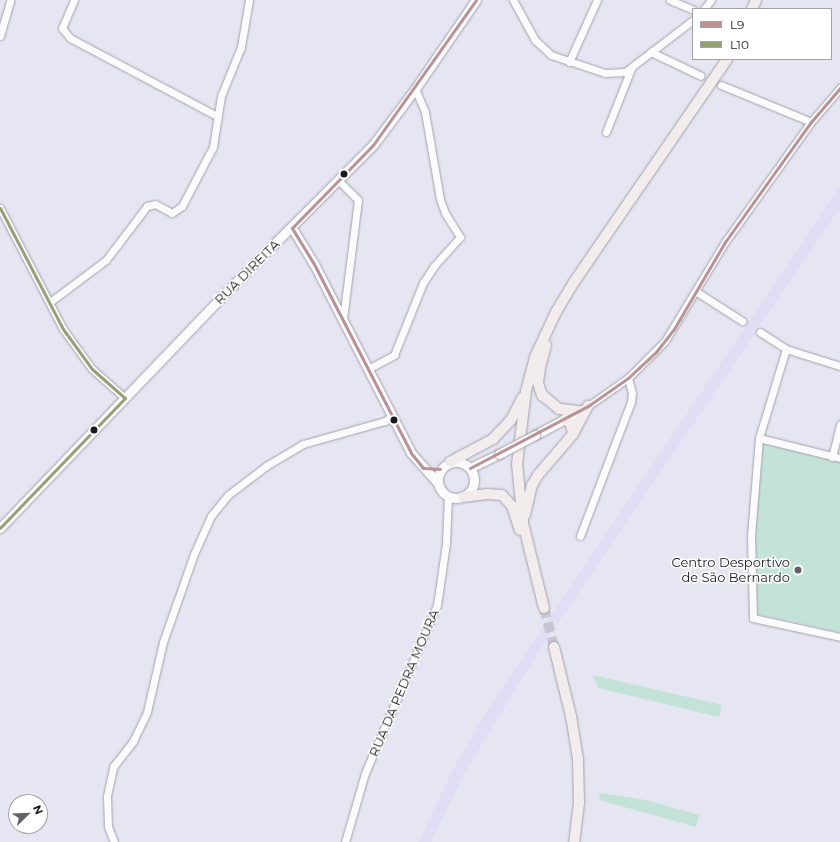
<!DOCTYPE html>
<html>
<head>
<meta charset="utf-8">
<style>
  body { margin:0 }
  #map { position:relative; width:840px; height:842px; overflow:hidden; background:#e6e5f2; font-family:Montserrat,sans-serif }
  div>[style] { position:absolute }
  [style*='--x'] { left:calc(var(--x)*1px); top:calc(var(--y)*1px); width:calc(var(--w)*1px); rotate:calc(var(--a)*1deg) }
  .built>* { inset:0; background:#e0ddf5 }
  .green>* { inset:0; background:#c4e3d8 }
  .primary-tunnel>* { height:10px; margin-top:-5px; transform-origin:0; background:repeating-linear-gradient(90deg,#c7c6d3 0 10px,transparent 0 15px) }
  .roads { filter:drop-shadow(0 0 1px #a2a1ab) drop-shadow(0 0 1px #a2a1ab) }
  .street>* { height:7px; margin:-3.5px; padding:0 3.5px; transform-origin:3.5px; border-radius:3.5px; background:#fbfbfd }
  .secondary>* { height:9px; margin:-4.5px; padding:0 4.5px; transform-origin:4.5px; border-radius:4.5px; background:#fbfbfd }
  .secondary>.ring { margin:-4.5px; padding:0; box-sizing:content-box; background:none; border:9px solid #fbfbfd; border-radius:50% }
  .primary>* { height:10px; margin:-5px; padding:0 5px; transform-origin:5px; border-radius:5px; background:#f2ecec }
  .bridges { filter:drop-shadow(0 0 1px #a2a1ab) drop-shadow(0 0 1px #a2a1ab) }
  .secondary-bridge>* { height:9px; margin:-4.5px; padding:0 4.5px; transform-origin:4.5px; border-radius:4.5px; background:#fbfbfd }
  .bus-1>* { height:3px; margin:-1.5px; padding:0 1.5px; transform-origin:1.5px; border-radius:1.5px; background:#b89295 }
  .bus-2>* { height:3px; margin:-1.5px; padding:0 1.5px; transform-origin:1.5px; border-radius:1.5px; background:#94a176 }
  .dots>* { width:11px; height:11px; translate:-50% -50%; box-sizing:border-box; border:2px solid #fff; border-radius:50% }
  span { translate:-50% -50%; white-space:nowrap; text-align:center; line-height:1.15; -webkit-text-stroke:3px #fff; paint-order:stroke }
  .street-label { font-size:13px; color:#1a1922 }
  .poi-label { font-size:13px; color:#1a1922 }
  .right { translate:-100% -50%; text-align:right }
  .legend { position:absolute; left:692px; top:8px; width:140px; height:52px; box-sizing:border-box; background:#fff; border:1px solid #a3a3a7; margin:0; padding:5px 7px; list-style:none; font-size:12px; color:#1a1922 }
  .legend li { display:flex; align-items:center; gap:8px; height:20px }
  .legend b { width:20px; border:1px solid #a3a3a7 }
  .north { position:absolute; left:8px; top:794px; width:40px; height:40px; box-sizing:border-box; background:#fff; border:1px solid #a3a3a7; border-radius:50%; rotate:67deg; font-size:11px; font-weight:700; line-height:16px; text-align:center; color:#1a1922 }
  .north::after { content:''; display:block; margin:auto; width:14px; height:18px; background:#61606b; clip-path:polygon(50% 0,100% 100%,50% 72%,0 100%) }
</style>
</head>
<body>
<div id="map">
  <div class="built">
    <div style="clip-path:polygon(840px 186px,840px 208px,541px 648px,465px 772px,431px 842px,419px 842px,453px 769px,488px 709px)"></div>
  </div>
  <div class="green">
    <div style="clip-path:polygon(763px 444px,840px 462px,840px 632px,757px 614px,756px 527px)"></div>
    <div style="clip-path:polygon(593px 675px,722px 705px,719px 717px,598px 688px)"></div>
    <div style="clip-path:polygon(600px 793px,646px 800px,699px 815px,696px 827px,599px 800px)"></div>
  </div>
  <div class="primary-tunnel">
    <div style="--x:544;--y:608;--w:40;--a:75.6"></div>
  </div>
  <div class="roads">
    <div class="street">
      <div style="--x:74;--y:0;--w:30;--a:113"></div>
      <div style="--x:62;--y:28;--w:13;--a:51"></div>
      <div style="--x:70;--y:38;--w:166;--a:28"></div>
      <div style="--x:513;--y:0;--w:46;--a:61.2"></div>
      <div style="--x:535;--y:40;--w:22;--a:43"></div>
      <div style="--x:551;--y:55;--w:57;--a:18.4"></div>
      <div style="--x:605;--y:73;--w:20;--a:-3"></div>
      <div style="--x:625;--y:72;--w:86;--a:-37.4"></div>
      <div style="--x:670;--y:0;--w:25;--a:23"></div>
      <div style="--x:704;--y:9;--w:11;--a:-52"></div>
      <div style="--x:0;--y:36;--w:37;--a:-74"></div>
      <div style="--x:651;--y:52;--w:55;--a:25.6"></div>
      <div style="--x:569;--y:62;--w:68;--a:-65.7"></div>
      <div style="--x:721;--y:85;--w:97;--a:22.3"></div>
      <div style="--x:606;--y:132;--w:68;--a:-68.4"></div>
      <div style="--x:338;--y:180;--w:28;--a:45"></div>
      <div style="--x:358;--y:200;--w:119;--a:97.2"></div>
      <div style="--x:0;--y:208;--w:136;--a:62.5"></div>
      <div style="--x:63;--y:329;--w:49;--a:54.1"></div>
      <div style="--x:92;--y:369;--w:44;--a:41.3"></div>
      <div style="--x:697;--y:292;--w:54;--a:32.8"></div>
      <div style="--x:50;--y:302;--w:70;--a:-36.9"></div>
      <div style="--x:106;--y:260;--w:68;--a:-52.8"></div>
      <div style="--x:147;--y:206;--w:8;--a:-14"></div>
      <div style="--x:155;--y:204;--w:19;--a:28"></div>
      <div style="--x:172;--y:213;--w:12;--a:-35"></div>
      <div style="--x:182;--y:206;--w:67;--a:-62.3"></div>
      <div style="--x:213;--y:147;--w:52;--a:-81.1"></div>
      <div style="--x:221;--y:96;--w:53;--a:-67.8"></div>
      <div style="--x:241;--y:47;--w:48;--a:-80.3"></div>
      <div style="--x:760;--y:332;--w:31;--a:33"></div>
      <div style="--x:786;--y:349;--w:57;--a:17.5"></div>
      <div style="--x:786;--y:349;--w:93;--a:106.9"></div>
      <div style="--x:759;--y:438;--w:98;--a:94.7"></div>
      <div style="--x:751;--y:536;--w:82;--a:88.6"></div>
      <div style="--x:753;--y:618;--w:89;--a:12.3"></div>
      <div style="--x:368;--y:369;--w:30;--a:-28"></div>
      <div style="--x:394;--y:355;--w:78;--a:-68.1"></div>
      <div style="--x:423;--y:283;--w:20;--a:-57"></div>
      <div style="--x:434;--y:266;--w:39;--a:-48"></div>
      <div style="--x:460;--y:237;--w:28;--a:-122"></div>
      <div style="--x:445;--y:213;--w:15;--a:-110"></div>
      <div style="--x:440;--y:199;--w:88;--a:-99.8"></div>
      <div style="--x:425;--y:112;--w:25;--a:-113"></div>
      <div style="--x:588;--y:406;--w:49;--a:-35"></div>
      <div style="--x:628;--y:378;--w:52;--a:-45"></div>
      <div style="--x:665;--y:341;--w:116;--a:-58.8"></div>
      <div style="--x:725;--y:242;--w:148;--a:-54.4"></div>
      <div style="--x:811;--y:122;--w:45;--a:-49.5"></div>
      <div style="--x:759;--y:438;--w:83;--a:13.9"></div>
      <div style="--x:832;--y:457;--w:34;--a:-76"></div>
      <div style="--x:580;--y:536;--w:143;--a:-69.2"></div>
      <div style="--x:631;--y:402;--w:9;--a:-84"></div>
      <div style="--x:632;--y:393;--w:16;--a:-105"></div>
      <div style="--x:114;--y:842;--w:17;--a:-111"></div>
      <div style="--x:108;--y:826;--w:30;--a:-92"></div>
      <div style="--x:107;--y:796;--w:30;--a:-78"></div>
      <div style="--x:113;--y:767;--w:33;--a:-52"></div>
      <div style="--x:133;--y:741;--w:32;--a:-64"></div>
      <div style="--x:147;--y:712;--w:72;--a:-77.1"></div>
      <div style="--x:163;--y:642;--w:93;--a:-70.6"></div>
      <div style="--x:194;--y:554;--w:42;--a:-65.9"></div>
      <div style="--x:211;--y:516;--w:27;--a:-51"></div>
      <div style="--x:228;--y:495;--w:48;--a:-37.3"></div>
      <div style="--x:266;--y:466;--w:43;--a:-30.7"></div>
      <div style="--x:303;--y:444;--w:85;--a:-15.7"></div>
      <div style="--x:385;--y:421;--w:9;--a:-36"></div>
      <div style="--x:345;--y:842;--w:72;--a:-73.8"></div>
      <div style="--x:365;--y:773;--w:183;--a:-66.8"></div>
      <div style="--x:437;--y:605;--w:63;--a:-81.7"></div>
      <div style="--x:446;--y:543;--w:46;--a:-87.5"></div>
    </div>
    <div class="secondary">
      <div style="--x:292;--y:228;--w:42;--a:58.6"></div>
      <div style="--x:314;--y:264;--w:212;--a:62.8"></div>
      <div style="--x:411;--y:453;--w:40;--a:48"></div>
      <div style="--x:535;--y:435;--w:53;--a:-28"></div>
      <div class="ring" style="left:438px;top:462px;width:27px;height:27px"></div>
      <div style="--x:470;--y:468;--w:32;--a:-26"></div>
      <div style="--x:0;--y:528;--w:342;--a:-46.2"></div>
      <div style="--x:237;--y:281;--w:192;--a:-45"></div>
      <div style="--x:373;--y:145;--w:70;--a:-53.1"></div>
      <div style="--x:415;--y:89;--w:108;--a:-55.6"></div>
    </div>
    <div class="primary">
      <div style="--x:752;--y:9;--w:10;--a:-66"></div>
      <div style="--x:546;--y:345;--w:24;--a:105"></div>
      <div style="--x:540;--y:368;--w:15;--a:98"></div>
      <div style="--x:538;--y:383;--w:13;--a:72"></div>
      <div style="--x:542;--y:395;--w:22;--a:39"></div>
      <div style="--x:559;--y:409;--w:20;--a:6"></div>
      <div style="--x:565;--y:419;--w:8;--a:40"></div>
      <div style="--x:571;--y:424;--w:10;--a:79"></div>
      <div style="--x:450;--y:462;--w:49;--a:-28.1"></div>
      <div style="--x:493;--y:439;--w:26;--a:-47"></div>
      <div style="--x:511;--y:420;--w:25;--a:-63"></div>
      <div style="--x:463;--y:497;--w:24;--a:-7"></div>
      <div style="--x:487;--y:494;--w:15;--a:4"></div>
      <div style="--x:502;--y:495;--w:15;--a:48"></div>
      <div style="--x:512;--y:506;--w:25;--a:72"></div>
      <div style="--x:525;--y:515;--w:31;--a:-77"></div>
      <div style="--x:532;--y:485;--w:12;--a:-59"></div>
      <div style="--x:538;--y:475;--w:54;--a:-49.5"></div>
      <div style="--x:573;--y:434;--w:32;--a:-62"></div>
      <div style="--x:544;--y:608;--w:88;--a:-103.9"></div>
      <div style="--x:523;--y:523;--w:59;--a:-95.8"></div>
      <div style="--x:517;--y:464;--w:74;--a:-83"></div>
      <div style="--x:526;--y:391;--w:35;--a:-75"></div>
      <div style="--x:535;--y:357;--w:50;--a:-65"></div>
      <div style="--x:556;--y:312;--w:35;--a:-59"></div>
      <div style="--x:574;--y:282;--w:270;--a:-55.5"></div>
      <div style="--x:554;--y:647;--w:71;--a:76.2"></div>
      <div style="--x:571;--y:716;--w:44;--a:80.8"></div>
      <div style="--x:578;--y:759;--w:44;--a:88.7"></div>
      <div style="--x:579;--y:803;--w:39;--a:97"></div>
    </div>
  </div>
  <div class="bridges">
    <div class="secondary-bridge">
      <div style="--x:499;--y:454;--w:41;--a:-27.8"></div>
    </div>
  </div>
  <div class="bus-1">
    <div style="--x:292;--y:228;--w:116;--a:-45.7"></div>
    <div style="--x:373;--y:145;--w:178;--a:-54.6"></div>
    <div style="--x:292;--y:228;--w:42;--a:58.6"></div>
    <div style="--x:314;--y:264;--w:212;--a:62.8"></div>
    <div style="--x:411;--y:453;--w:19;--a:51"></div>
    <div style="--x:423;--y:468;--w:17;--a:3"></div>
    <div style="--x:470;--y:468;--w:133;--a:-27.7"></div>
    <div style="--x:588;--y:406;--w:49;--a:-35"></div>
    <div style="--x:628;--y:378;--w:38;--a:-43"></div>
    <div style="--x:656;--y:352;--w:29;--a:-52"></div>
    <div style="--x:674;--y:329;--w:101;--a:-59.6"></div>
    <div style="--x:725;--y:242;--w:148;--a:-54.4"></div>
    <div style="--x:811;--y:122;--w:45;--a:-49.5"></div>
  </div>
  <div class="bus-2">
    <div style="--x:0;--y:208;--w:136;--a:62.5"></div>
    <div style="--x:63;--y:329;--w:49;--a:54.1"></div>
    <div style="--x:92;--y:369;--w:44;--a:41.3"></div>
    <div style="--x:125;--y:398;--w:180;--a:133.9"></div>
  </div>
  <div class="dots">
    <div style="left:344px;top:174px;background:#1a1922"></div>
    <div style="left:394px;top:420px;background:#1a1922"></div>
    <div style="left:94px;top:430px;background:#1a1922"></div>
    <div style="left:798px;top:570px;background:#61606b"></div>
  </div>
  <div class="street-label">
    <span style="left:247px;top:272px;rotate:-45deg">RUA DIREITA</span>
    <span style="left:404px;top:683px;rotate:-67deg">RUA DA PEDRA MOURA</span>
  </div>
  <div class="poi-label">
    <span class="right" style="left:790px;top:570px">Centro Desportivo<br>de São Bernardo</span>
  </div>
  <ul class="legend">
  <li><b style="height:5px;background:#b89295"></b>L9</li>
  <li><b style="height:5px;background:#94a176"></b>L10</li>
  </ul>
  <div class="north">N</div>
</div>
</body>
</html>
